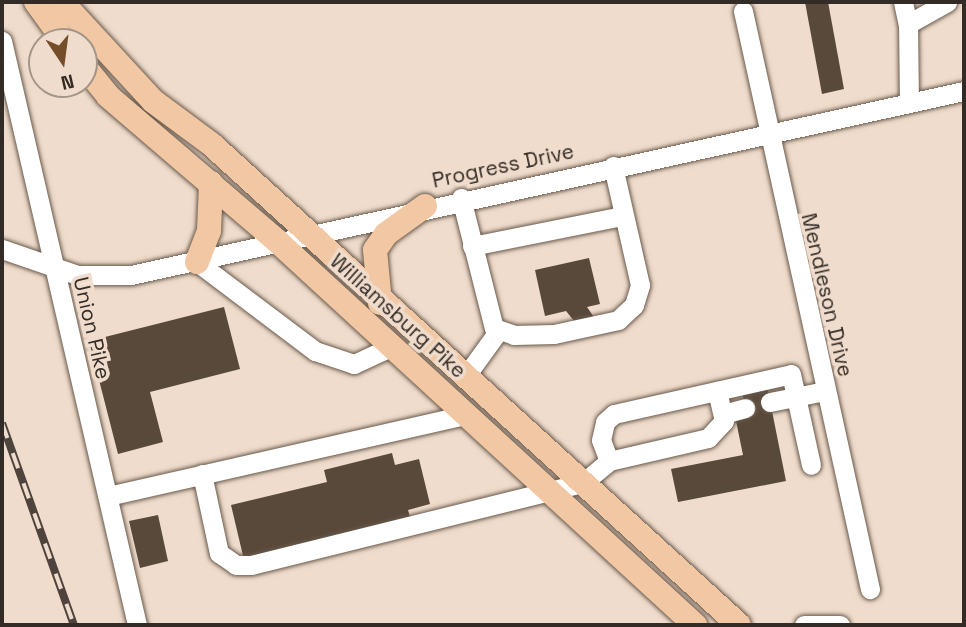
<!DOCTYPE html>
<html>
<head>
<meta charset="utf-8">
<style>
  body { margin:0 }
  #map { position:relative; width:966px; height:627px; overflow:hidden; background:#efdccc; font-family:"Space Grotesk",sans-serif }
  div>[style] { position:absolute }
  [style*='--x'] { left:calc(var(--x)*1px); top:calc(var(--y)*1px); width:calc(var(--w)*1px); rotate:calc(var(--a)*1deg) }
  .building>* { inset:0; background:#59493b }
  .roads { filter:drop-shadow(0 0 2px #69594b) drop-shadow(0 0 2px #69594b) }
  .minor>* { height:19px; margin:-9.5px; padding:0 9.5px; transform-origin:9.5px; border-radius:9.5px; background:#fff }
  .major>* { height:24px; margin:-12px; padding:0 12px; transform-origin:12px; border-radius:12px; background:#f1c8a3 }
  .rail>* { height:8px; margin-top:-4px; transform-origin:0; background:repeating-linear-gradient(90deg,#efdccc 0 16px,#4e443d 0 32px); box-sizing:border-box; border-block:2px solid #4e443d }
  span { translate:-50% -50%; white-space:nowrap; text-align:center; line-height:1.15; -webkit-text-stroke:7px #efdccc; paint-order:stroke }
  .street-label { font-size:21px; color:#332b25 }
  .frame { position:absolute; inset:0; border:4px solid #332b25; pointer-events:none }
  .north { position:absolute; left:28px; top:28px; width:70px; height:70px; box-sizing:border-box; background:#efdccc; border:2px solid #a49589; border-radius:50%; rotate:167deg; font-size:19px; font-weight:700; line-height:28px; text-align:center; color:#332b25 }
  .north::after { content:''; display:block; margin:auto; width:24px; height:32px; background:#744e2b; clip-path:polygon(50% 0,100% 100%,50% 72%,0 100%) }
</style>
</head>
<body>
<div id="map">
  <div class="building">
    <div style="clip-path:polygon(805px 2px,828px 2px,844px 89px,822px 94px)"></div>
    <div style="clip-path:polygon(589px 258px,600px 304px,587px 307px,598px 323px,579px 327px,566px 311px,545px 316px,535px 270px)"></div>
    <div style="clip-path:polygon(224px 307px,240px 369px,150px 392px,163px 442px,118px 454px,89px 341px)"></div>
    <div style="clip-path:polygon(767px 386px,786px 481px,678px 502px,671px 469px,743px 455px,736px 421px,747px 418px,742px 391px)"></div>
    <div style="clip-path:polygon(392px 453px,395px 465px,419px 459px,430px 504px,408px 510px,411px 520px,244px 560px,231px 505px,327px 482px,324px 470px)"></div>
    <div style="clip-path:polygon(158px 515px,168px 561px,140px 568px,129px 521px)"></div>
  </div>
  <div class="roads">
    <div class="minor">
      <div style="--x:903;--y:2;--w:24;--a:78"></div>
      <div style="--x:743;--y:11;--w:592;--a:77.61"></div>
      <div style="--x:2;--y:41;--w:599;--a:76.98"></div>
      <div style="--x:909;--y:103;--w:79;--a:-90.7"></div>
      <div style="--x:908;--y:24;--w:45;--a:-29.4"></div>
      <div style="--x:461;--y:198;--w:134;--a:75.8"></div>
      <div style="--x:494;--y:328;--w:21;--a:19"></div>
      <div style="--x:514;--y:335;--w:40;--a:-1.4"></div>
      <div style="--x:554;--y:334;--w:66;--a:-12.3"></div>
      <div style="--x:618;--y:320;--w:22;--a:-43"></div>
      <div style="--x:634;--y:305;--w:21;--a:-73"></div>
      <div style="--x:640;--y:285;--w:122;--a:-102.8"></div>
      <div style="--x:472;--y:246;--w:153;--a:-11.3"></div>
      <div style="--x:2;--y:249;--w:79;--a:19.1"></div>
      <div style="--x:77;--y:275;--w:54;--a:0"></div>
      <div style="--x:131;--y:275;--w:853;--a:-12.46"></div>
      <div style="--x:197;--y:262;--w:148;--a:37"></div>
      <div style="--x:315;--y:351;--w:41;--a:18.4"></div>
      <div style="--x:354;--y:364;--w:40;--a:-25"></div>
      <div style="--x:465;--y:377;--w:58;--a:-54.1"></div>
      <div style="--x:770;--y:402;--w:56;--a:-11.3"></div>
      <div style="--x:723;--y:414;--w:23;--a:-15"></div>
      <div style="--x:609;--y:461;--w:22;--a:-111"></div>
      <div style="--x:601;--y:440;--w:18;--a:-77"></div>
      <div style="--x:605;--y:422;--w:12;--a:-42"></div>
      <div style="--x:614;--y:414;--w:181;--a:-12.7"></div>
      <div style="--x:791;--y:374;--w:93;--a:77.6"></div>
      <div style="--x:202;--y:474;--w:81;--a:77.9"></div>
      <div style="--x:219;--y:553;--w:21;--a:35"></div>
      <div style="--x:236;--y:565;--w:15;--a:0"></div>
      <div style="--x:251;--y:565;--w:342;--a:-13.9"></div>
      <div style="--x:583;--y:483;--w:34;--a:-40"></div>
      <div style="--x:609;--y:461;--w:102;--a:-13.1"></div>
      <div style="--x:708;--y:438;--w:23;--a:-47"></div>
      <div style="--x:724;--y:421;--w:31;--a:-103"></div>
      <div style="--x:108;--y:496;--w:366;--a:-12.8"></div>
      <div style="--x:804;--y:625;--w:36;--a:0"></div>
    </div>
    <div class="major">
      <div style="--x:36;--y:2;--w:49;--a:54.1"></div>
      <div style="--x:62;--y:2;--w:134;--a:47.4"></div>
      <div style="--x:153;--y:101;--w:72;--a:36.6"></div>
      <div style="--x:211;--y:144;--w:714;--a:42.33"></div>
      <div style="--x:84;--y:66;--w:38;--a:51"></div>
      <div style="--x:108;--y:96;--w:223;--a:40.6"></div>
      <div style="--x:277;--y:241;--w:568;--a:42.57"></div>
      <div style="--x:197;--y:262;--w:33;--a:-69"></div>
      <div style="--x:209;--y:231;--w:48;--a:-87.6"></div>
      <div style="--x:380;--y:303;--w:53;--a:-95.4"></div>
      <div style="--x:375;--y:250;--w:19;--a:-55"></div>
      <div style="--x:386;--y:234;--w:48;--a:-35.7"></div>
    </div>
  </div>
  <div class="rail">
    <div style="--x:2;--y:423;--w:214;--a:70.4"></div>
  </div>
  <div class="street-label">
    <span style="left:503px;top:166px;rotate:-12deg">Progress Drive</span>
    <span style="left:827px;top:295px;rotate:77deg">Mendleson Drive</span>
    <span style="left:398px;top:316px;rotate:42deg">Williamsburg Pike</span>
    <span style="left:92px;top:328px;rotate:77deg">Union Pike</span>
  </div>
  <div class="frame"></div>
  <div class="north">N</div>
</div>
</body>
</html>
